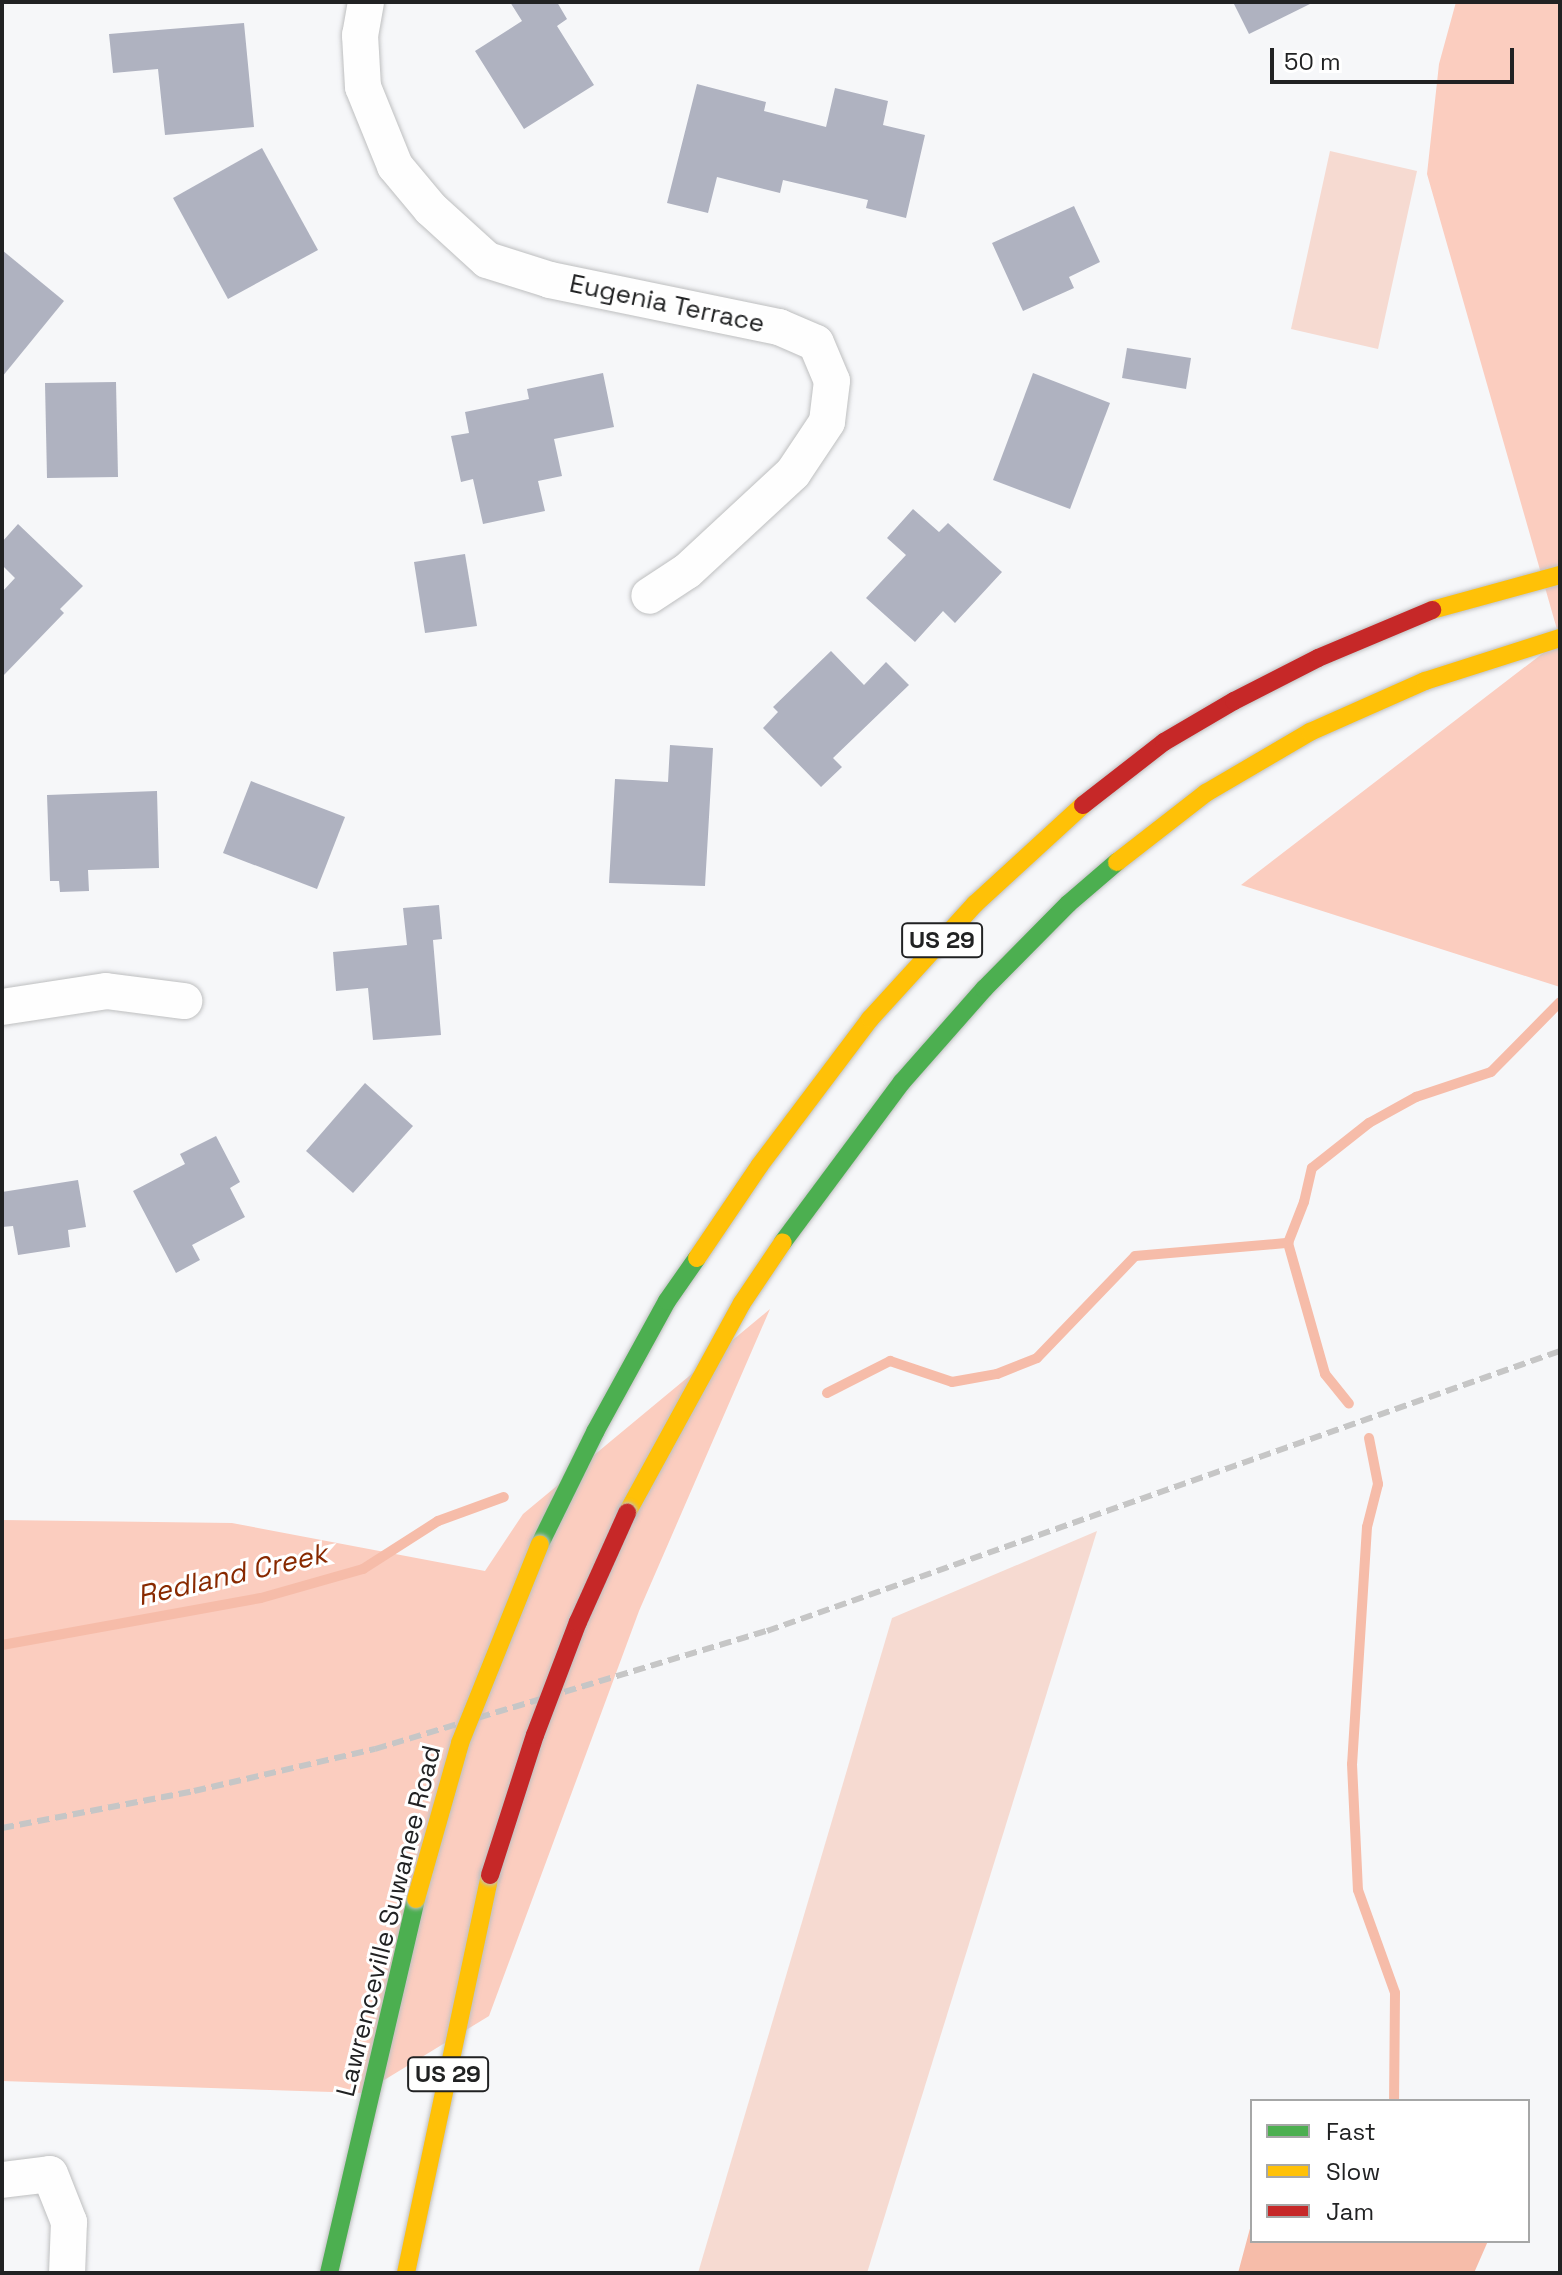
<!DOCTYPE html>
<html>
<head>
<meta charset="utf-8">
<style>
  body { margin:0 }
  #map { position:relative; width:1562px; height:2275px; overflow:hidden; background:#f6f7f9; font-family:"Space Grotesk",sans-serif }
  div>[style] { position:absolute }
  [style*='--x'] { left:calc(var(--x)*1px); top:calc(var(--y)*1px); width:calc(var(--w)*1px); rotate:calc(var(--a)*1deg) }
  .green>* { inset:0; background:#f6dad1 }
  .forest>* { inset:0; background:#fbcdbf }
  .water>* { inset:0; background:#f6bca9 }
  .stream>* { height:10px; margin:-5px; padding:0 5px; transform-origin:5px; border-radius:5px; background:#f6bca9 }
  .building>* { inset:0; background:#afb2c0 }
  .roads { filter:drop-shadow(0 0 2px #bebfc0) drop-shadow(0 0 2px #bebfc0) }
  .street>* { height:36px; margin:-18px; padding:0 18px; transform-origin:18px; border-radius:18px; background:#fefefe }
  .fast>* { height:18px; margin:-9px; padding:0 9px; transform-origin:9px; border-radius:9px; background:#4caf50 }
  .slow>* { height:18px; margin:-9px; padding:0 9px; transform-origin:9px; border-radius:9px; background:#ffc107 }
  .jam>* { height:18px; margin:-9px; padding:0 9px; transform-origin:9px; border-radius:9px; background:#c62828 }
  .rail>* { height:6px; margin-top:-3px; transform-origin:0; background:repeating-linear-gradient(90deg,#c6c6c6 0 12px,transparent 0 18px) }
  .bridges { filter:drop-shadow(0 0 2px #bebfc0) drop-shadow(0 0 2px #bebfc0) }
  .slow-bridge>* { height:18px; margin:-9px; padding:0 9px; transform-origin:9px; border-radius:9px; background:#ffc107 }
  .jam-bridge>* { height:18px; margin:-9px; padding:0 9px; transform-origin:9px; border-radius:9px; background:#c62828 }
  span { translate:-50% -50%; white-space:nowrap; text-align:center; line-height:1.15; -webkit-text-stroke:6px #fff; paint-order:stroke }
  .shield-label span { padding:2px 6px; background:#fff; border:2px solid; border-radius:6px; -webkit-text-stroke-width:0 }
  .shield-label { font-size:24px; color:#212223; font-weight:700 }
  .street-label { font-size:26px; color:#212223 }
  .water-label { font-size:28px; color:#882900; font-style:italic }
  .frame { position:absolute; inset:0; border:4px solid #212223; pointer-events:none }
  .legend { position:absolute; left:1250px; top:2099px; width:280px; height:144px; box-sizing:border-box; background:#fff; border:2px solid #a6a7a7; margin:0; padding:10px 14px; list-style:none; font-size:24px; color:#212223 }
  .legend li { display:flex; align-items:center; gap:16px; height:40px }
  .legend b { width:40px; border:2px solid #a6a7a7 }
  .scale { position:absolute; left:1270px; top:48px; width:244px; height:36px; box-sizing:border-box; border:4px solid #212223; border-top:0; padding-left:10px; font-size:24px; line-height:28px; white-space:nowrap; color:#212223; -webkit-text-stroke:6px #fff; paint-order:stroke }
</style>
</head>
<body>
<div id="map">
  <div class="green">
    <div style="clip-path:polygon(1330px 151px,1417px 171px,1378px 349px,1291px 329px)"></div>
    <div style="clip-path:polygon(1097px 1531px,867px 2273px,698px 2273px,892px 1618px)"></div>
  </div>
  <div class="forest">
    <div style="clip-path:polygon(1456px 2px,1560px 2px,1560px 987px,1241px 885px,1560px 640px,1427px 174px,1439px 64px)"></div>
    <div style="clip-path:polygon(770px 1309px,639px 1611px,489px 2016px,363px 2093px,2px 2081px,2px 1520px,232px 1523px,485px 1571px,523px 1514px)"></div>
  </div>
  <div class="water">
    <div style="clip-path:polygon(1252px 2221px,1252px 2241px,1488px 2241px,1474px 2273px,1238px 2273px)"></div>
  </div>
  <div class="stream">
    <div style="--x:1288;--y:1243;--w:44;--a:-68.7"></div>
    <div style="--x:1304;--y:1202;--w:35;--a:-77"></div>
    <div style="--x:1312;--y:1168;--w:73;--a:-38.3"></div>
    <div style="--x:1369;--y:1123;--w:54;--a:-29"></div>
    <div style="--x:1416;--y:1097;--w:79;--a:-18.4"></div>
    <div style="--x:1491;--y:1072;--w:98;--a:-45.4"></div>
    <div style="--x:1288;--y:1243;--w:136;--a:74.2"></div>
    <div style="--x:1325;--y:1374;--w:38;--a:51"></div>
    <div style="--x:827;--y:1393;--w:71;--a:-26.9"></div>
    <div style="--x:890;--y:1361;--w:65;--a:18.7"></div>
    <div style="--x:952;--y:1382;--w:46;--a:-10.1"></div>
    <div style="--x:997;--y:1374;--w:43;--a:-21.8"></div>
    <div style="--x:1037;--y:1358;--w:141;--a:-46.1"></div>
    <div style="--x:1135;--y:1256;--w:154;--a:-4.9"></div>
    <div style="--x:1369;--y:1438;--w:47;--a:78.9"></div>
    <div style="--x:1378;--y:1484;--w:44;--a:104.3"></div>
    <div style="--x:1367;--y:1527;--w:237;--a:93.6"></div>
    <div style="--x:1352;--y:1764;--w:126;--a:87.3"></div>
    <div style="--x:1358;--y:1890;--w:109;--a:70.2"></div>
    <div style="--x:1395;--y:1993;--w:108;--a:90.5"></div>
    <div style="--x:2;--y:1645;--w:263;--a:-10.3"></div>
    <div style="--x:261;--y:1598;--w:106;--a:-15.9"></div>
    <div style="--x:363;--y:1569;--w:89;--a:-32.6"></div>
    <div style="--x:438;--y:1521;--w:70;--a:-20"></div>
  </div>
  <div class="building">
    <div style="clip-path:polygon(510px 2px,557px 2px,567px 19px,557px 26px,594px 85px,524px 129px,475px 51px,522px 21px)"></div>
    <div style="clip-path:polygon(1233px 2px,1314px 2px,1249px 34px)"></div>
    <div style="clip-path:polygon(244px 23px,254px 127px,165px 135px,158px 69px,113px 73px,109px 34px)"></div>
    <div style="clip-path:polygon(697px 84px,766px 102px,764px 111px,826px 127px,835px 88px,888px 101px,883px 125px,925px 135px,906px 218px,866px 208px,868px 200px,783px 180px,780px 193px,717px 177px,708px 213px,667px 203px)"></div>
    <div style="clip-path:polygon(262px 148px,318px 250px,228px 299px,173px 198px)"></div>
    <div style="clip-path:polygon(1074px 206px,1100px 262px,1069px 277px,1074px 288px,1023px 311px,992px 243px)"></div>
    <div style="clip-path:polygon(2px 250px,64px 301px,2px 377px)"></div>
    <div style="clip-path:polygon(1127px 348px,1191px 358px,1186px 389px,1122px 378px)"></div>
    <div style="clip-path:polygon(603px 373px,614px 427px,554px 439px,562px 476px,538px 481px,545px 511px,483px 524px,473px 479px,461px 482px,451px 436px,469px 433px,465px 412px,529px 399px,527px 389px)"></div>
    <div style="clip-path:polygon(1033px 373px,1110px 403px,1070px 509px,993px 480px)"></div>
    <div style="clip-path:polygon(116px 382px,118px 477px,47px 478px,45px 383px)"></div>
    <div style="clip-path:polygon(913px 509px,939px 532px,948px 523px,1002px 572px,955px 623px,943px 611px,915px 642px,866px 598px,906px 555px,887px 538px)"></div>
    <div style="clip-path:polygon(18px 524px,83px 586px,60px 609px,64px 613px,2px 677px,2px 592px,15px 578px,2px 565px,2px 542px)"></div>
    <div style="clip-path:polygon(465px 554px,477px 626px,425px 633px,414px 562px)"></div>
    <div style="clip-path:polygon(831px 651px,864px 685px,886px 662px,909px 685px,833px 758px,842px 767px,821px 787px,763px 728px,778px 712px,773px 707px)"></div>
    <div style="clip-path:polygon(670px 745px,713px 748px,705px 886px,609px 883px,615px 779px,668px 782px)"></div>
    <div style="clip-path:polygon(251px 781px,345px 817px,317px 889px,223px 853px)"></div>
    <div style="clip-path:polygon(157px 791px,159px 868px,88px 870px,89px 891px,60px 892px,59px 881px,50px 881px,47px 795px)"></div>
    <div style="clip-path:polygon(439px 905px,442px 939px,433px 940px,441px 1035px,373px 1040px,368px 988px,336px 991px,333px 952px,407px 945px,403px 908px)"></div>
    <div style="clip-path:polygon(365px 1083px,413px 1126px,353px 1193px,306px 1151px)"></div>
    <div style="clip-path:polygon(216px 1136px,240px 1182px,230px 1188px,245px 1217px,192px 1245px,200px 1260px,176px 1273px,133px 1191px,185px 1164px,180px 1154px)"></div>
    <div style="clip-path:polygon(78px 1180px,86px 1227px,68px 1230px,70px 1247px,18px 1255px,13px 1226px,2px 1227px,2px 1192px)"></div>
  </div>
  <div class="roads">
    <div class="street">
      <div style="--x:366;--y:2;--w:34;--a:100"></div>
      <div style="--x:360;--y:35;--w:52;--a:86.7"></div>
      <div style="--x:363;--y:87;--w:85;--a:67.9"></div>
      <div style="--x:395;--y:166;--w:56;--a:50.1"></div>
      <div style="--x:431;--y:209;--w:76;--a:42.3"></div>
      <div style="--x:487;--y:260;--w:66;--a:17.6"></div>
      <div style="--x:550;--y:280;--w:234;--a:11.6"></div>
      <div style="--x:779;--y:327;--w:40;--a:23.4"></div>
      <div style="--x:816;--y:343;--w:41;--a:67.2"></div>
      <div style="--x:832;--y:381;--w:41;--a:97"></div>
      <div style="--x:827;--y:422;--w:61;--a:123.7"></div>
      <div style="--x:793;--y:473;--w:144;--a:137.2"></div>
      <div style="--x:687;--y:571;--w:45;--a:146.7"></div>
      <div style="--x:2;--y:1007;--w:105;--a:-8.7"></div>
      <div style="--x:106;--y:991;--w:79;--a:7.3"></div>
      <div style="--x:2;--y:2180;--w:48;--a:-7.1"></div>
      <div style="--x:50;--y:2174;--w:52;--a:68.4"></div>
      <div style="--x:69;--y:2222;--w:51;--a:92.2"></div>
    </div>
    <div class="fast">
      <div style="--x:783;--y:1242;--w:199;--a:-53.4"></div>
      <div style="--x:902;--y:1082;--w:124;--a:-48.6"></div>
      <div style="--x:984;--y:989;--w:120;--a:-45.3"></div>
      <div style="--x:1068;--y:904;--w:65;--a:-40.6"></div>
      <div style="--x:540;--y:1544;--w:125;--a:-63.8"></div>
      <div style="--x:595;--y:1432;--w:149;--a:-61.2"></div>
      <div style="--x:667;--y:1301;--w:52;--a:-55.1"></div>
      <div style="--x:329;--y:2273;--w:384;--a:-76.9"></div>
    </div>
    <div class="slow">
      <div style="--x:1432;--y:610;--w:133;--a:-15.3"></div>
      <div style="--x:1117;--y:862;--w:113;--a:-37.8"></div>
      <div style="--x:1206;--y:793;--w:121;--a:-30.4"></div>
      <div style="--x:1310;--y:732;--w:126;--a:-23.9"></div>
      <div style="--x:1425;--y:681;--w:142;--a:-17.7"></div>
      <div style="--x:697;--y:1258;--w:112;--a:-55.9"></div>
      <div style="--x:760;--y:1165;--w:183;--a:-53"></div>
      <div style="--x:870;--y:1019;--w:156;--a:-47.6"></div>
      <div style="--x:975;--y:904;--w:147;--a:-42.5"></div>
      <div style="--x:627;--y:1513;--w:239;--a:-61.3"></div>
      <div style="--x:742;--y:1303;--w:73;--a:-56.1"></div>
      <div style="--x:406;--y:2273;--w:407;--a:-78.1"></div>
    </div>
    <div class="jam">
      <div style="--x:1083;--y:805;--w:103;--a:-37.9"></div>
      <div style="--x:1164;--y:742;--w:81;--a:-30.4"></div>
      <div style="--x:1234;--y:701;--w:94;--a:-27.1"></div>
      <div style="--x:1318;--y:658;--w:124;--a:-22.8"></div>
    </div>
  </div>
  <div class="rail">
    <div style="--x:2;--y:1828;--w:196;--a:-10.9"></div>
    <div style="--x:194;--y:1791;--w:186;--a:-13.1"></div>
    <div style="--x:375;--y:1749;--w:409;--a:-16.8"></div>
    <div style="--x:767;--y:1631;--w:841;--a:-19.45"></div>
  </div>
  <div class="bridges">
    <div class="slow-bridge">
      <div style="--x:416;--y:1899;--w:162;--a:-74.2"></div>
      <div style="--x:460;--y:1743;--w:214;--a:-68.1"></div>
    </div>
    <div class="jam-bridge">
      <div style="--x:490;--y:1875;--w:147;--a:-72.2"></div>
      <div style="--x:535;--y:1735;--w:121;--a:-69.2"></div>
      <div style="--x:578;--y:1622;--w:120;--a:-65.8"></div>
    </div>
  </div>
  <div class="shield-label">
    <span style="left:942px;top:940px">US 29</span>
    <span style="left:448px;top:2074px">US 29</span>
  </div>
  <div class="street-label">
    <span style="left:667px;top:304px;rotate:12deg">Eugenia Terrace</span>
    <span style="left:389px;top:1921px;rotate:-76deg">Lawrenceville Suwanee Road</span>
  </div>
  <div class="water-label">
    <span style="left:232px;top:1574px;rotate:-13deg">Redland Creek</span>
  </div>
  <div class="frame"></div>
  <ul class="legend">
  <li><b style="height:10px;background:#4caf50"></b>Fast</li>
  <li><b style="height:10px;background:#ffc107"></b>Slow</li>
  <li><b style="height:10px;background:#c62828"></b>Jam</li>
  </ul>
  <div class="scale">50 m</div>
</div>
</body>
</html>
